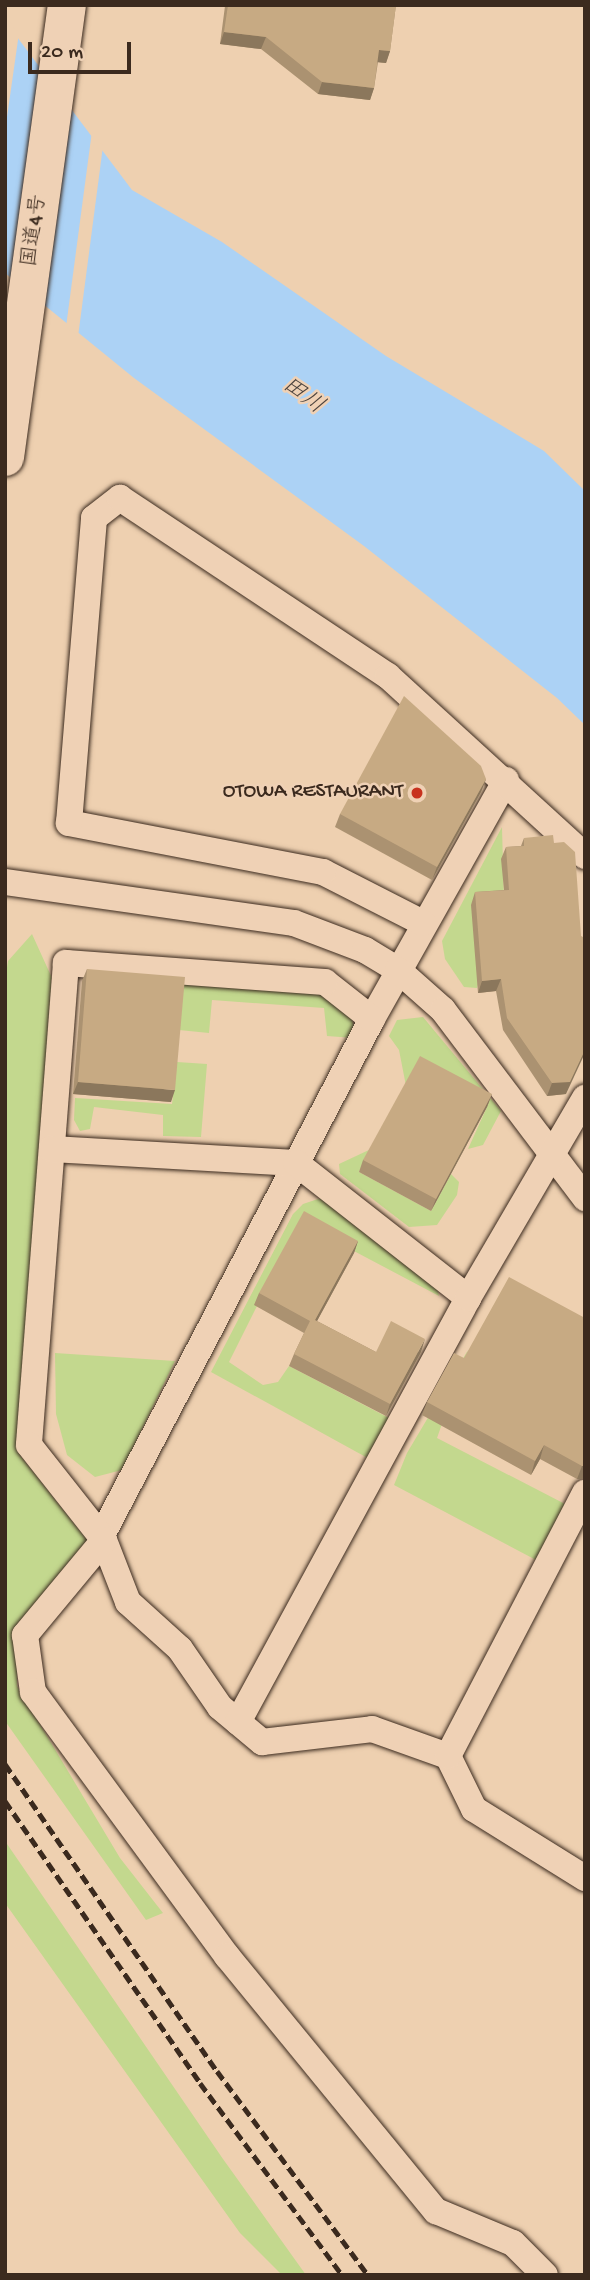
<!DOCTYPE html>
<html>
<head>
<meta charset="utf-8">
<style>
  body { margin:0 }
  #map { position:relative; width:590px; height:2280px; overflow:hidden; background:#eed0b0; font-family:"Gochi Hand","Klee One",sans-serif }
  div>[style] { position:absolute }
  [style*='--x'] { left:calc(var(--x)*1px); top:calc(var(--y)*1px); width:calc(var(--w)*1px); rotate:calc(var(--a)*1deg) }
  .green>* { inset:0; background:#c3d88e }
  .water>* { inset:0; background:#acd2f5 }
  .pier>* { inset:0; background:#eed0b0 }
  .roads { filter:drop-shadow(0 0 2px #3b2a1e) drop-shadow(0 0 2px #3b2a1e) }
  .minor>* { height:26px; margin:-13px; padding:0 13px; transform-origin:13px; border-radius:13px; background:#efd1b5 }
  .trunk>* { height:38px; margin:-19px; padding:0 19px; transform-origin:19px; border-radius:19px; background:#efd1b5 }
  .rail>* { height:5px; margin-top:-2.5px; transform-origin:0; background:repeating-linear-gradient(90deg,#3b2a1e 0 10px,transparent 0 15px) }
  .wall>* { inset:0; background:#ab9271 }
  .shaded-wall>* { inset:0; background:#8b775c }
  .building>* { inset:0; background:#c7aa83 }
  .dots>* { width:19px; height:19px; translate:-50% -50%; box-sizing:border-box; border:4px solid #efd1b5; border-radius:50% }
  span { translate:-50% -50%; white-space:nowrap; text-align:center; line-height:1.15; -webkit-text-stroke:5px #efd1b5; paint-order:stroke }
  .street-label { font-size:21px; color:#3b2a1e }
  .poi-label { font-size:21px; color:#3b2a1e }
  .right { translate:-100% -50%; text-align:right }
  .water-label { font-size:23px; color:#4c433e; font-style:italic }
  .frame { position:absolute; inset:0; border:7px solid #3b2a1e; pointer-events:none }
  .scale { position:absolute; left:28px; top:42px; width:103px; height:32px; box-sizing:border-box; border:4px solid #3b2a1e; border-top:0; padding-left:9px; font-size:21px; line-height:24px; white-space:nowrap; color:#3b2a1e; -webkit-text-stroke:5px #efd1b5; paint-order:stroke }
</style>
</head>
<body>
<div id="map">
  <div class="green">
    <div style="clip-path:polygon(502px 827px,504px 902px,477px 988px,464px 987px,445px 959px,442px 941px)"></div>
    <div style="clip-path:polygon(32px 934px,52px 978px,19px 1454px,87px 1540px,17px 1625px,17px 1686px,120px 1858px,163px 1913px,146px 1920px,5px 1721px,5px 980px,8px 961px)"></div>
    <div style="clip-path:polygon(95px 974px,316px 992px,347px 1007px,356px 1031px,354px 1038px,327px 1036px,324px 1008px,212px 1000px,209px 1033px,179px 1030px)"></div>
    <div style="clip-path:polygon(423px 1017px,501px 1111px,483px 1145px,468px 1149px,487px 1107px,406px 1086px,399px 1050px,389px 1036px,397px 1020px)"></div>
    <div style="clip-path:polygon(177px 1062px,207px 1064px,201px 1137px,163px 1136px,163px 1115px,94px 1107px,90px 1129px,80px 1131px,74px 1120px,75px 1098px,172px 1104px)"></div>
    <div style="clip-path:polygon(371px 1149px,359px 1172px,431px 1211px,451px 1174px,459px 1182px,457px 1195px,437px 1225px,409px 1227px,340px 1174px,339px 1164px)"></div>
    <div style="clip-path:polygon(324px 1197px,437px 1288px,439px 1296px,299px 1222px,229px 1362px,263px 1385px,278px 1382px,289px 1366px,389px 1418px,373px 1461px,211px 1372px,293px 1214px,303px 1204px)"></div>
    <div style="clip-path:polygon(468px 1350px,437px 1438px,565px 1504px,536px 1560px,394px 1485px,407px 1453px)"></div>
    <div style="clip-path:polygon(55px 1353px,175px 1361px,122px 1470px,95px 1477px,67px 1455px,56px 1414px)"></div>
    <div style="clip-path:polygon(5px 1841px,223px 2159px,306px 2275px,282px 2275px,240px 2233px,5px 1903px)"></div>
  </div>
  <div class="water">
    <div style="clip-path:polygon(5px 21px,132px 190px,222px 242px,386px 356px,544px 451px,585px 491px,585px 725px,557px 698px,364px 546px,134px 378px,5px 273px)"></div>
  </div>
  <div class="pier">
    <div style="clip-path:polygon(6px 18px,19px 33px,5px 131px,5px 25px)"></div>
    <div style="clip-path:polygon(92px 131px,103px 146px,78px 337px,66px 327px)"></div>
  </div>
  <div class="roads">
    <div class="minor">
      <div style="--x:506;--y:780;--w:274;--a:119.3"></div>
      <div style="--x:372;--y:1019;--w:582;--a:117.62"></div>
      <div style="--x:102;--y:1535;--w:72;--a:68.8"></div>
      <div style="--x:128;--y:1602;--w:70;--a:42.1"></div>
      <div style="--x:180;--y:1649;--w:70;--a:55.4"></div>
      <div style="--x:220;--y:1707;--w:55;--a:39.8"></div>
      <div style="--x:262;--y:1742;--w:111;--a:-6.7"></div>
      <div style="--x:372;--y:1729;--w:81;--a:19.6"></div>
      <div style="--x:448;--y:1756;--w:59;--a:63.9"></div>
      <div style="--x:474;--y:1809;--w:131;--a:31.9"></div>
      <div style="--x:5;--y:882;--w:292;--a:8.1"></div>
      <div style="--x:294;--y:923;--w:76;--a:20.8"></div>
      <div style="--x:365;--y:950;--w:39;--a:31"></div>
      <div style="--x:398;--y:970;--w:60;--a:41.6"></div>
      <div style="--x:443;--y:1010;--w:236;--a:52.9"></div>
      <div style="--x:423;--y:923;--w:112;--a:-153"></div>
      <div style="--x:323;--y:872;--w:259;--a:-169.1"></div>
      <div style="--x:69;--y:823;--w:306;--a:-85.3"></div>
      <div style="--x:94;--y:518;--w:33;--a:-38"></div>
      <div style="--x:120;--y:498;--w:322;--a:33.6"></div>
      <div style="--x:388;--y:676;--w:267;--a:42.4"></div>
      <div style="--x:372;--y:1019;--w:60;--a:-141.8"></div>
      <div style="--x:325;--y:982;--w:260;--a:-175.8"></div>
      <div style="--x:66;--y:963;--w:483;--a:94.4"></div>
      <div style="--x:29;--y:1445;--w:121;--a:51.7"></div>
      <div style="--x:104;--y:1540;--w:124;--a:129.7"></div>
      <div style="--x:25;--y:1635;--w:58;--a:82"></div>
      <div style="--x:33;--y:1692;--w:328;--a:53.7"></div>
      <div style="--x:227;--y:1956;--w:330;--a:50.7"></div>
      <div style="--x:436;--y:2211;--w:83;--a:22.6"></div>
      <div style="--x:513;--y:2243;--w:45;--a:45"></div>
      <div style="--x:52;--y:1149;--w:244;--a:3.3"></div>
      <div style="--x:296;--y:1163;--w:219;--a:38.1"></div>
      <div style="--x:238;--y:1722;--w:482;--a:-61.5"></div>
      <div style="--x:468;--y:1298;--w:232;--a:-59.7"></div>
      <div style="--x:448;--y:1756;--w:297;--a:-62.5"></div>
    </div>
    <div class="trunk">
      <div style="--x:5;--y:457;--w:456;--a:-82.2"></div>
    </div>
  </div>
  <div class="rail">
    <div style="--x:5;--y:1764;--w:373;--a:55.4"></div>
    <div style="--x:217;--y:2071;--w:254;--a:53.5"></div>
    <div style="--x:5;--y:1801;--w:343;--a:55.3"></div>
    <div style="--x:200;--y:2083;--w:239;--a:53.5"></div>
  </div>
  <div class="wall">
    <div style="clip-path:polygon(220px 5px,396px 5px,390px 51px,386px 63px,378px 62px,374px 88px,370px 100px,318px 94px,261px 49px,220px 44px,225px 6px)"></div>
    <div style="clip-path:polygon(486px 779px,481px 792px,432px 880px,335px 827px,340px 814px)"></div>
    <div style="clip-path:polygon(524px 838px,566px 1094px,547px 1096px,503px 1030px,496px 991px,478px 993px,471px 905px,475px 892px,504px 890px,501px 859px,506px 847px,521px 846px)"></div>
    <div style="clip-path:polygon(87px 969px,171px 1102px,73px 1094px,82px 981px)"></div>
    <div style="clip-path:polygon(492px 1094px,487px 1107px,431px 1211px,359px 1172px,363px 1160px)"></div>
    <div style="clip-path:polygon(358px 1241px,354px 1253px,317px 1321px,376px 1352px,421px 1352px,386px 1416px,289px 1366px,294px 1354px,304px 1333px,254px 1305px,259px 1293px)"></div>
    <div style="clip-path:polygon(585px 1318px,585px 1479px,577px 1479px,540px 1459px,531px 1475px,422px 1415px,427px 1402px,464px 1358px)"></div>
  </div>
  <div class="shaded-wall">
    <div style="clip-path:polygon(224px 32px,266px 37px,261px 49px,220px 44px)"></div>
    <div style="clip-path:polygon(379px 50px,390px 51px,386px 63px,375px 62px)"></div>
    <div style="clip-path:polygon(322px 82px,374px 88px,370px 100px,318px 94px)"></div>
    <div style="clip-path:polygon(486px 779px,481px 792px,432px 880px,437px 867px)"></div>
    <div style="clip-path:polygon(501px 979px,496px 991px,478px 993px,482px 981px)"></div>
    <div style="clip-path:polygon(585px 1050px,585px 1053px,566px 1094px,547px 1096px,552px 1083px)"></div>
    <div style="clip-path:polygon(78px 1082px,175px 1090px,171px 1102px,73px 1094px)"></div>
    <div style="clip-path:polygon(492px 1094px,487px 1107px,431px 1211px,436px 1199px)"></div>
    <div style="clip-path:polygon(358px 1241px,354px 1253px,311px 1332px,315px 1320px)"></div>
    <div style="clip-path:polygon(425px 1339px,421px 1352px,386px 1416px,390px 1404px)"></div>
    <div style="clip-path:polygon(544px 1445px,540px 1459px,531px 1475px,535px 1461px)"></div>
    <div style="clip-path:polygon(582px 1466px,585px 1466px,585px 1479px,577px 1479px)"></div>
  </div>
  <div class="building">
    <div style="clip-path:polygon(228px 5px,396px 5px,390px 51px,379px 50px,374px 88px,322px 82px,266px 37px,224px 32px)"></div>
    <div style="clip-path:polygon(404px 696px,481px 766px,486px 779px,437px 867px,340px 814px)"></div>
    <div style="clip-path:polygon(553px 835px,554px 843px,564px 842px,575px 852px,581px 936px,585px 938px,585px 1050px,570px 1082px,552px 1083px,507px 1018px,501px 979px,482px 981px,475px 892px,509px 890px,506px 847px,524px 846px,524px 838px)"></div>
    <div style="clip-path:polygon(87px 969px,185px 977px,175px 1090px,78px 1082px)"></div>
    <div style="clip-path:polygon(420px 1056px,492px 1094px,436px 1199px,363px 1160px)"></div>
    <div style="clip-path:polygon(304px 1211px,358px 1241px,315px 1320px,376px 1352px,391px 1321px,425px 1339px,390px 1404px,294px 1354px,310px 1321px,259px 1293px)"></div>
    <div style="clip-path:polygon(509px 1277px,585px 1318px,585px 1466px,582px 1466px,544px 1445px,535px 1461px,427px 1402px,454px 1353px,464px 1358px)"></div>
  </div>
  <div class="dots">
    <div style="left:417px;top:793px;background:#c8321e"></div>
  </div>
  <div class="street-label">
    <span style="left:36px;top:231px;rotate:-82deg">国道4号</span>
  </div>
  <div class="poi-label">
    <span class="right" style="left:403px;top:793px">OTOWA RESTAURANT</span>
  </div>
  <div class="water-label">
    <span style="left:302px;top:397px;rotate:36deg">田川</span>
  </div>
  <div class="frame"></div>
  <div class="scale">20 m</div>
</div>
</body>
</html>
